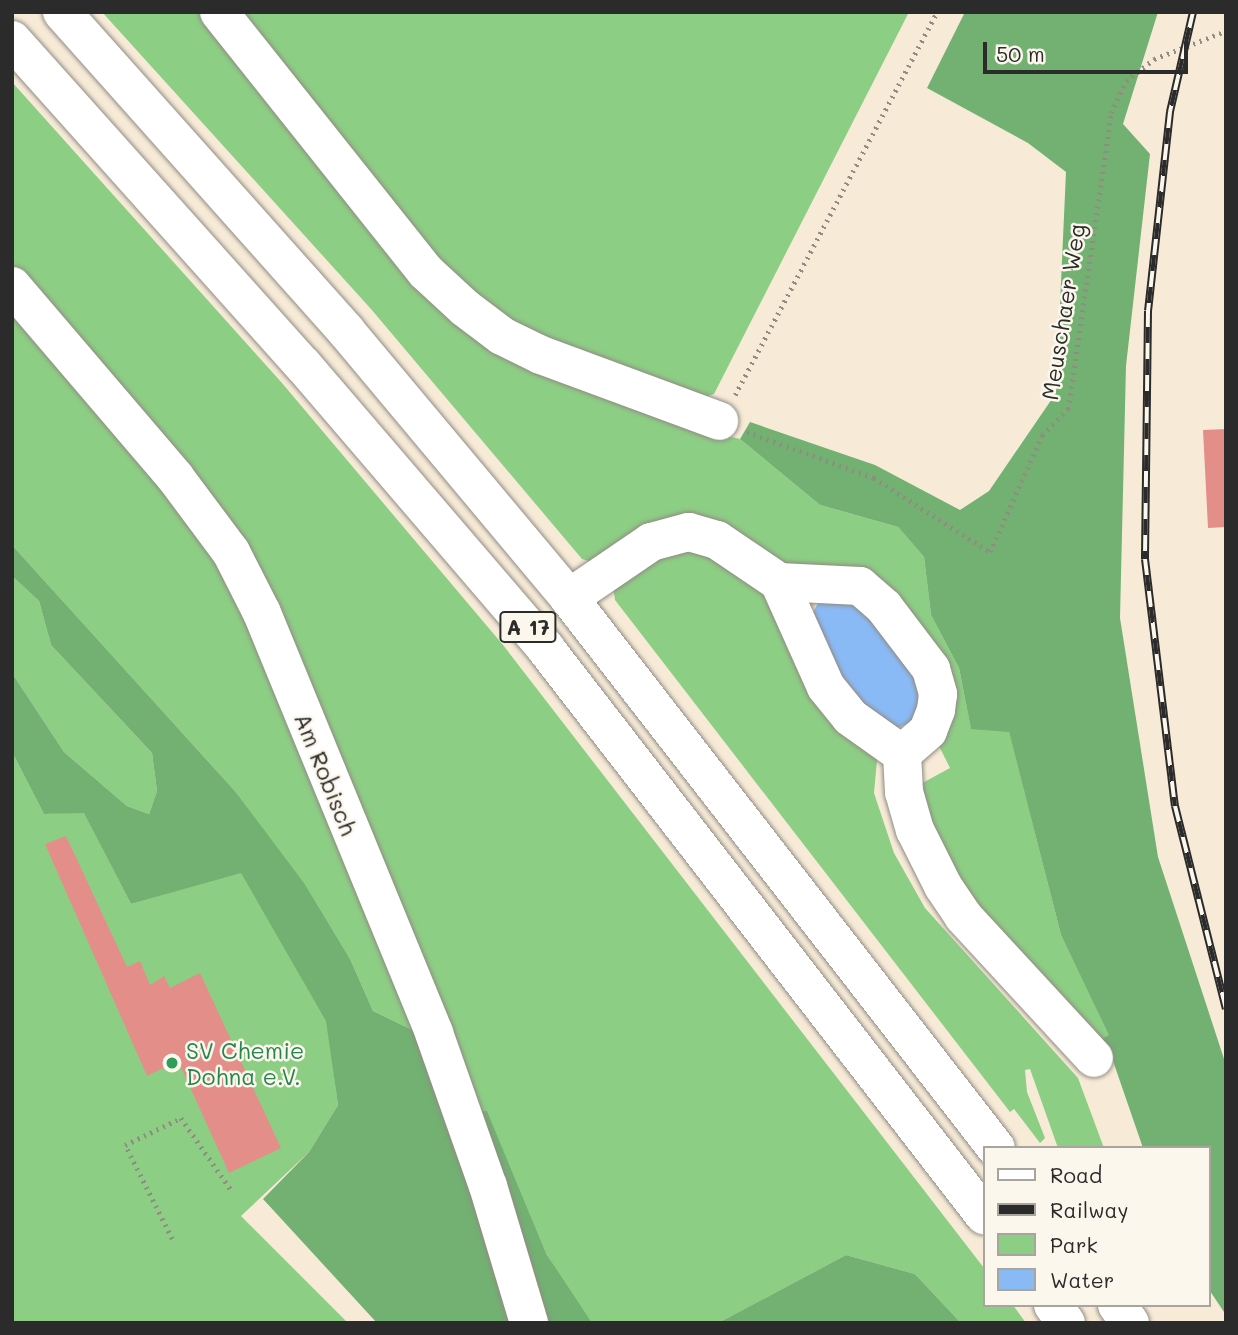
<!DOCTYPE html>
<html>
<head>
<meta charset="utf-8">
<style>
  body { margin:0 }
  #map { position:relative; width:1238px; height:1335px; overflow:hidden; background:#f7ebd8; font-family:Mali,sans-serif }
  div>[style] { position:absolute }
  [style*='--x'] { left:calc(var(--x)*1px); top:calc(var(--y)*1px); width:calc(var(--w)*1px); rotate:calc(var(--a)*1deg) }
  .green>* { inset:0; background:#8dce85 }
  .forest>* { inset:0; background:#72b172 }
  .water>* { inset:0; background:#8abaf6 }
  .building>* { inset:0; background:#e48e8a }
  .path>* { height:4.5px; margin-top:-2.25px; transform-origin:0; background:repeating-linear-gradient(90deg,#918b82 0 2px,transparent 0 7px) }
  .roads { filter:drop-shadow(0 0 2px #918b82) drop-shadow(0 0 2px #918b82) }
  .minor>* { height:38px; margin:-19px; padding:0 19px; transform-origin:19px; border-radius:19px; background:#fff }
  .highway>* { height:38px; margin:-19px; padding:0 19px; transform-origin:19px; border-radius:19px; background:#fff }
  .rail>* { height:8px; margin-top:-4px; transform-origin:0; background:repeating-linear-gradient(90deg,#fbf7ec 0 16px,#2b2b2b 0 32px); box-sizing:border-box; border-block:2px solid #2b2b2b }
  .dots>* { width:19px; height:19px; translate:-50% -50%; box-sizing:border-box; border:4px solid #fbf7ec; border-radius:50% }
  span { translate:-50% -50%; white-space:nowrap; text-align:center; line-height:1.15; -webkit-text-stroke:5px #fbf7ec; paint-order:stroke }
  .shield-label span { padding:2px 5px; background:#fbf7ec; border:2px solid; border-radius:5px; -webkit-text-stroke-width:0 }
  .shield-label { font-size:21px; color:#2b2b2b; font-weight:700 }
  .street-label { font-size:23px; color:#2b2b2b }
  .leisure-label { font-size:23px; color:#27864d }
  .left { translate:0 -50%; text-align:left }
  .frame { position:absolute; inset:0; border:14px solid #2b2b2b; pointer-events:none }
  .legend { position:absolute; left:983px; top:1146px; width:228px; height:161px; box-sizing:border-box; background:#fbf7ec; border:2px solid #a8a59f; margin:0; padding:9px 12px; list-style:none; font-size:21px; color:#2b2b2b }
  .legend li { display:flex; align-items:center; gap:14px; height:35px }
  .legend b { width:35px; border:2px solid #a8a59f }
  .scale { position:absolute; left:983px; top:42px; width:205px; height:32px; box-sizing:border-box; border:4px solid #2b2b2b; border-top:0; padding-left:9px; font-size:21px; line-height:24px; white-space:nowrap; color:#2b2b2b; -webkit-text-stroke:5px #fbf7ec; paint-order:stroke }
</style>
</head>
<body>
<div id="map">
  <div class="green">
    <div style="clip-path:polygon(102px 12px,211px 12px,423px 277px,724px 435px,740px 439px,820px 505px,898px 527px,924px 557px,931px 615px,959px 668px,971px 728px,1009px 731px,1061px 935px,1110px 1035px,1097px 1041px,937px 859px,915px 787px,950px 768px,938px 744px,814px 578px,719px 533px,598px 564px,582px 559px,371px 309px)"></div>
    <div style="clip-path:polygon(227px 12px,909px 12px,714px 394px,695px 400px,590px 366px,471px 304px)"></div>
    <div style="clip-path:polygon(12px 82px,282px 383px,503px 645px,984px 1268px,984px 1305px,1013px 1305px,1026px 1323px,961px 1323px,915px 1274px,846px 1255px,718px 1323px,592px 1323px,585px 1318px,547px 1255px,487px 1112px,477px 1112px,268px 601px,12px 274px)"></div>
    <div style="clip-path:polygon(12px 300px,223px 557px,427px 1037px,373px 1011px,351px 961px,234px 790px,12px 545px)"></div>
    <div style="clip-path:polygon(664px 544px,744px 564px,878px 750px,874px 793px,894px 853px,925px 908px,1078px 1078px,1104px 1148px,1058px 1148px,1030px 1069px,1025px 1070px,1027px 1092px,1045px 1138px,1040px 1143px,1014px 1109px,1010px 1112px,615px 600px,613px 586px)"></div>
    <div style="clip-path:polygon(12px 576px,39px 601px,51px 645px,152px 753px,157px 791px,149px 814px,127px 806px,64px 752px,12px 673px)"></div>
    <div style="clip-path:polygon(12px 752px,44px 814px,84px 812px,131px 904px,241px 872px,327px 1021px,338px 1105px,309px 1152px,241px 1216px,348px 1323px,12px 1323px)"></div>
  </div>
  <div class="forest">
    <div style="clip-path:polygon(965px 12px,1158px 12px,1123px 124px,1150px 154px,1126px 366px,1120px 618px,1158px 857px,1226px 1065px,1226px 1315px,1208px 1288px,1208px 1148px,1143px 1148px,1113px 1061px,1097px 1041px,1109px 1035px,1061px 935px,1009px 732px,971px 729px,959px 668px,931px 615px,924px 557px,898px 527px,820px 505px,740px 439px,750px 422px,875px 465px,960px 510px,989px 491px,1056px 393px,1066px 172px,1028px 143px,927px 88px)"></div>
    <div style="clip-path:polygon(12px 545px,234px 790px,304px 883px,351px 961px,373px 1011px,427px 1037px,515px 1323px,377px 1323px,263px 1199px,309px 1152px,338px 1105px,326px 1021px,241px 873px,131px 904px,84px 813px,44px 814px,12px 752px,12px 673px,64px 752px,127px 806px,149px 814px,157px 791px,152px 753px,51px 645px,39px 601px,12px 576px)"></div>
    <div style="clip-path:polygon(487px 1111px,547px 1255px,592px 1323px,542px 1323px,477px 1112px)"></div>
    <div style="clip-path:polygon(846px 1255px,915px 1274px,961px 1323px,718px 1323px)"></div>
  </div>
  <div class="water">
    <div style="clip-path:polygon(857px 596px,926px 681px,914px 721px,897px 728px,883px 727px,822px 654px,810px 618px,819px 601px)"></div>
  </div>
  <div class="building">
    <div style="clip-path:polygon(1226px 429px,1226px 527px,1208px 528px,1203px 430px)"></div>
    <div style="clip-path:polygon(66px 836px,127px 967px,140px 961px,150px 985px,164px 976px,170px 988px,200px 973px,281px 1148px,229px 1173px,178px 1061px,147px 1076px,45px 844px)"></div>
  </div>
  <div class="path">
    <div style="--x:735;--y:395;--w:433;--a:-62.2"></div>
    <div style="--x:747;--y:432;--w:135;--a:19.9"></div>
    <div style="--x:874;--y:478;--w:138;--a:32.5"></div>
    <div style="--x:990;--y:552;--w:128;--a:-66"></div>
    <div style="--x:1042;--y:435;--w:37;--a:-45"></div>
    <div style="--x:1068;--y:409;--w:299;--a:-81.7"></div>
    <div style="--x:1111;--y:113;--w:35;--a:-65"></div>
    <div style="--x:1126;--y:81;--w:36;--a:-38"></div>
    <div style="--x:1154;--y:59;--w:77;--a:-21.3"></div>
    <div style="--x:172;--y:1239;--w:105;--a:-116.6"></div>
    <div style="--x:125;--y:1145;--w:62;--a:-25.7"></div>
    <div style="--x:181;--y:1118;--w:89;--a:55.1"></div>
  </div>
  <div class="roads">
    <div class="minor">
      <div style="--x:219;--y:12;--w:332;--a:51.5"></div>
      <div style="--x:426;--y:272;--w:53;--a:42.7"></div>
      <div style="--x:465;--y:308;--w:46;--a:37.1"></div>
      <div style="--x:502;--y:336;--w:43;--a:26"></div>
      <div style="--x:541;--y:355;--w:190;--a:20.3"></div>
      <div style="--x:12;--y:286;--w:251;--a:49.5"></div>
      <div style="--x:175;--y:477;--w:94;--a:53.3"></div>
      <div style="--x:231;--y:552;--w:68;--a:63.1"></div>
      <div style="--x:262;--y:613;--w:454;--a:67.7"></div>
      <div style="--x:434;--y:1033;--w:162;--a:70.6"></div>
      <div style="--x:488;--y:1186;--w:143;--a:73.3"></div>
      <div style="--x:779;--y:582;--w:81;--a:2.8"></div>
      <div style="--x:860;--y:586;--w:32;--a:41"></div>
      <div style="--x:884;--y:607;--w:78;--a:52.8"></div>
      <div style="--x:931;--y:669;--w:26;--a:74"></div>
      <div style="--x:938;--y:694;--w:16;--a:97"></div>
      <div style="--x:936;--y:710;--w:22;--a:111"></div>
      <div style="--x:928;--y:731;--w:35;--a:139"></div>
      <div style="--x:569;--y:598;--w:99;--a:-34.3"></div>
      <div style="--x:651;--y:542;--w:39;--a:-15"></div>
      <div style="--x:689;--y:532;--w:29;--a:16"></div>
      <div style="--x:717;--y:540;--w:75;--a:34.1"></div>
      <div style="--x:779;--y:582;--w:115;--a:65.9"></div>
      <div style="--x:826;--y:687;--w:38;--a:51"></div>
      <div style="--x:850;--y:717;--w:64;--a:35.4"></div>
      <div style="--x:902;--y:754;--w:38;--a:87"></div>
      <div style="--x:904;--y:792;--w:40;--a:74"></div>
      <div style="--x:915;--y:830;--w:63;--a:63.4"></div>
      <div style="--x:943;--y:886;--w:36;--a:56"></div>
      <div style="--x:963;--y:916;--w:193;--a:47.3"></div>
    </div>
    <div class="highway">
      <div style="--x:62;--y:12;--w:427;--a:48.3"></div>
      <div style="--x:346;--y:331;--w:348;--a:50.1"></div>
      <div style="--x:569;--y:598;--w:696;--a:52.18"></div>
      <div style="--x:12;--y:40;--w:436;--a:48.2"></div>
      <div style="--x:303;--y:365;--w:374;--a:49.4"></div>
      <div style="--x:546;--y:649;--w:716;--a:52.27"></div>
      <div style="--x:1053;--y:1305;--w:22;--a:54"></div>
      <div style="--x:1117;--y:1305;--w:22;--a:54"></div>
    </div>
  </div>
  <div class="rail">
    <div style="--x:1193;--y:12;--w:103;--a:103"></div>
    <div style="--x:1170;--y:112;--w:200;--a:96.3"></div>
    <div style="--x:1148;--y:311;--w:248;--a:90.7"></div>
    <div style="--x:1145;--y:559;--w:249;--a:83.1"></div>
    <div style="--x:1175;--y:806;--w:209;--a:75.9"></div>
  </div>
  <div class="dots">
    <div style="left:172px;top:1063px;background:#2e9e5b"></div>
  </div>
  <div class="shield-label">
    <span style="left:528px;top:627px">A 17</span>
  </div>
  <div class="street-label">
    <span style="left:1063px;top:312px;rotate:-81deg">Meuschaer Weg</span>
    <span style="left:326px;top:774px;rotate:68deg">Am Robisch</span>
  </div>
  <div class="leisure-label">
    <span class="left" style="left:186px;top:1063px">SV Chemie<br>Dohna e.V.</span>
  </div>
  <div class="frame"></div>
  <ul class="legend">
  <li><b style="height:9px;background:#fff"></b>Road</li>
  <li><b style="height:9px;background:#2b2b2b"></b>Railway</li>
  <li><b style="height:19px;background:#8dce85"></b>Park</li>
  <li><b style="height:19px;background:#8abaf6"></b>Water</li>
  </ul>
  <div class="scale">50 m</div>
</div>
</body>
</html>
